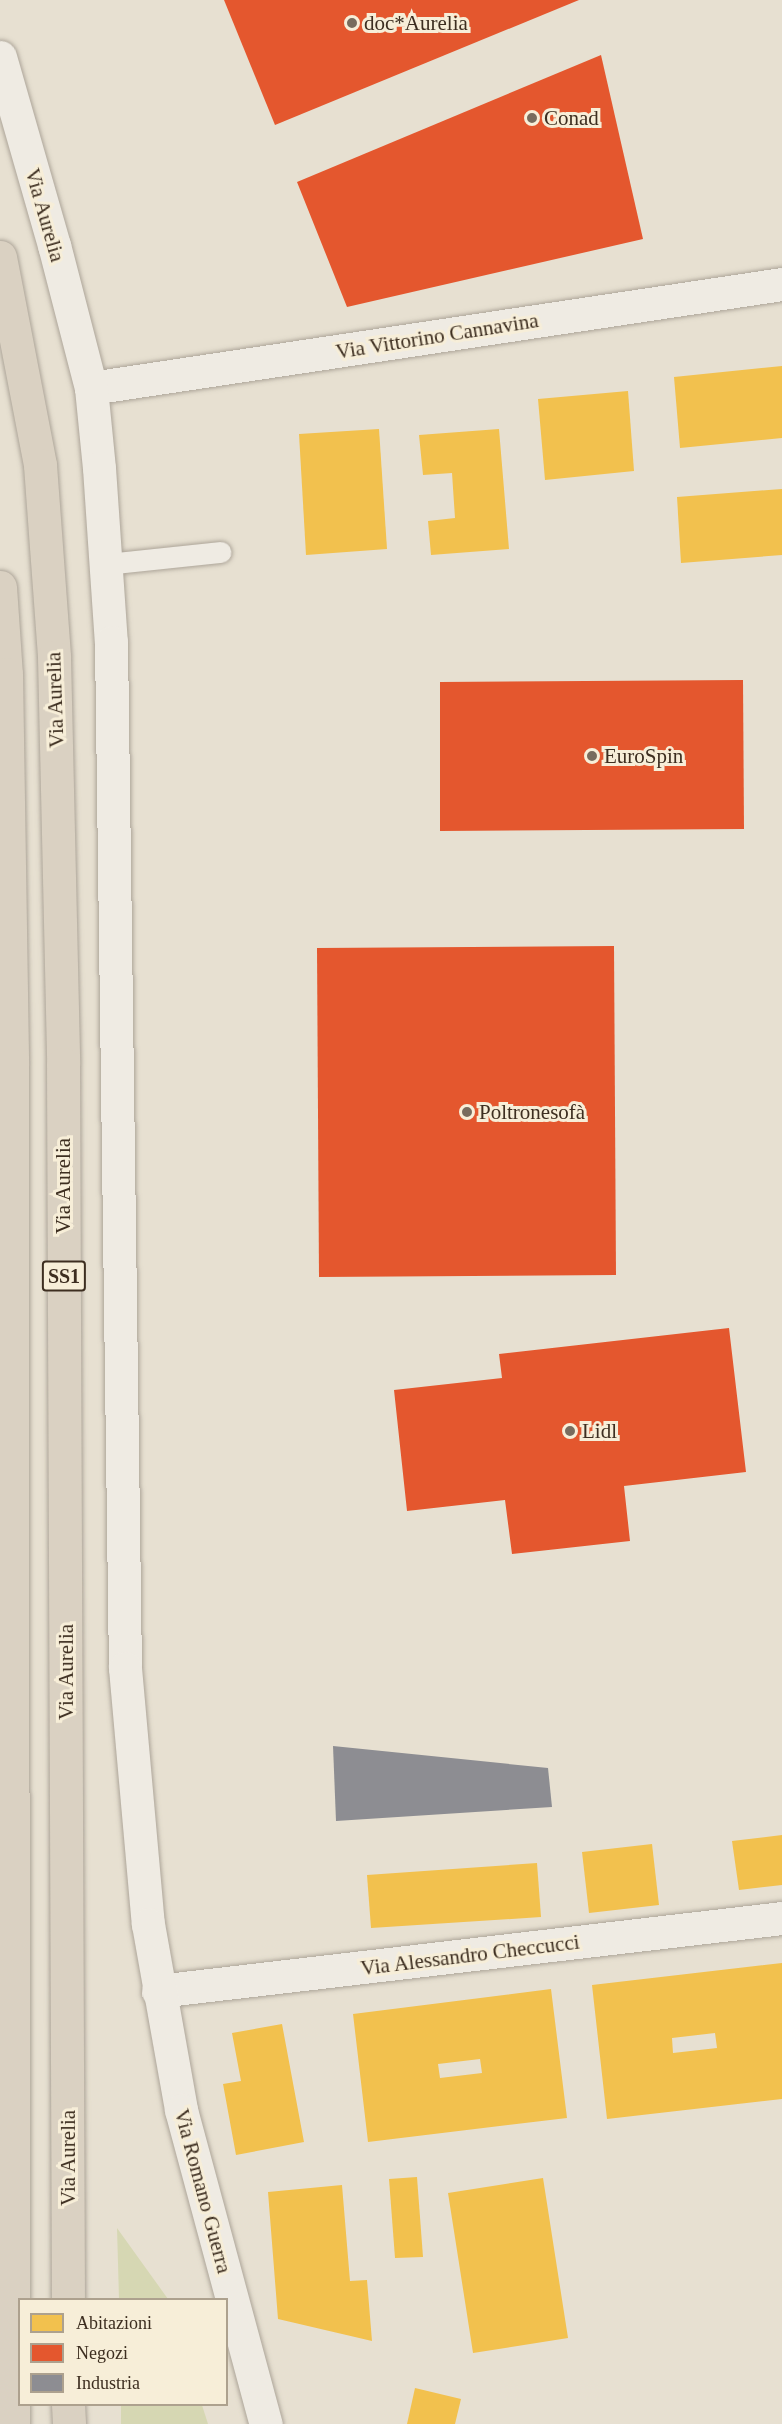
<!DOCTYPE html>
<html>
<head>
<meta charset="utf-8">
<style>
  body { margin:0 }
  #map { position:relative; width:782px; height:2424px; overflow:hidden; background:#e7e0d1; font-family:Georgia,serif }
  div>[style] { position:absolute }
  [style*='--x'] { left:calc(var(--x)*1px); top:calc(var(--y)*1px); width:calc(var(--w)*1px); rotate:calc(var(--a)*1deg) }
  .green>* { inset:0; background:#d6d7b3 }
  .homes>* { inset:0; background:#f2c14e }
  .shops>* { inset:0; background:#e4572e }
  .industry>* { inset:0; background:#8d8d92 }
  .roads { filter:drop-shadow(0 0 2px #ada599) drop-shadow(0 0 2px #ada599) }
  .lane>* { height:21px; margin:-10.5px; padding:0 10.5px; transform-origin:10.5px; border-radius:10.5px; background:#efebe3 }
  .street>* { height:33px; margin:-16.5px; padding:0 16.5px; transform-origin:16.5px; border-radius:16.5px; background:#efebe3 }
  .secondary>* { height:33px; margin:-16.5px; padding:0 16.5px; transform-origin:16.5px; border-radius:16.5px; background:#efebe3 }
  .highway>* { height:33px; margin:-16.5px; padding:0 16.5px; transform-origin:16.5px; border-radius:16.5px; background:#dad1c2 }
  .dots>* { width:16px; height:16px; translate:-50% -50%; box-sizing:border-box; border:3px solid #f7eed8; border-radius:50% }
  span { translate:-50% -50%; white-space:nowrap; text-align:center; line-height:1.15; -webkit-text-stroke:6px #f7eed8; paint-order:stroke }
  .shield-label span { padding:2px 4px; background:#f7eed8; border:2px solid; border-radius:4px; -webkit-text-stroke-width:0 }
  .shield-label { font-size:20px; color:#3d2e20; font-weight:700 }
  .poi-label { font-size:21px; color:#3d2e20 }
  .left { translate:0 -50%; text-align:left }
  .street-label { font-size:21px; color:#3d2e20 }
  .legend { position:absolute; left:18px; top:2298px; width:210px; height:108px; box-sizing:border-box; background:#f7eed8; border:2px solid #ada18e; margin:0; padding:8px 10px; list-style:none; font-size:18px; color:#3d2e20 }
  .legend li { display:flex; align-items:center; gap:12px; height:30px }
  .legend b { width:30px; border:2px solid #ada18e }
</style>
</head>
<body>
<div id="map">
  <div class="green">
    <div style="clip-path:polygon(117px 2228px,168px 2299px,119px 2299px)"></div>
    <div style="clip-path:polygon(121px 2405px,202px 2405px,208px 2424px,121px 2424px)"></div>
  </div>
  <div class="homes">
    <div style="clip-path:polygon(782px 366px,782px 438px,680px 448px,674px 377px)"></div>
    <div style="clip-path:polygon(628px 391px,634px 471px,545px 480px,538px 399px)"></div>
    <div style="clip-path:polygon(379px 429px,387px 549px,306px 555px,299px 434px)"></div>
    <div style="clip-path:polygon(499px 429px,509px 549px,431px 555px,428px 521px,455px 518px,452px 473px,423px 475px,419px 435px)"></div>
    <div style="clip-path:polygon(782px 489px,782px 555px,681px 563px,677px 497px)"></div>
    <div style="clip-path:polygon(782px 1835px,782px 1885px,739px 1890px,732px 1841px)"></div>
    <div style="clip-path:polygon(652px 1844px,659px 1905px,589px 1913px,582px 1852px)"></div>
    <div style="clip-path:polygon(537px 1863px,541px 1917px,371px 1928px,367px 1875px)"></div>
    <div style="clip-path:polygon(evenodd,782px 1963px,782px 2099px,607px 2119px,592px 1985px,782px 1963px,715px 2033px,717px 2048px,673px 2053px,672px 2038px,715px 2033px)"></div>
    <div style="clip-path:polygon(evenodd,551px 1989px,567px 2118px,368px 2142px,353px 2014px,551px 1989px,480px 2059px,482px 2073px,440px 2078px,438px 2064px,480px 2059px)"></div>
    <div style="clip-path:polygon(282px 2024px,304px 2142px,236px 2155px,223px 2084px,241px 2081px,232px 2033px)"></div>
    <div style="clip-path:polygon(417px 2177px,423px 2257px,395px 2258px,389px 2179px)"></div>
    <div style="clip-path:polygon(543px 2178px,568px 2338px,473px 2353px,448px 2193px)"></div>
    <div style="clip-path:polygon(342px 2185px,350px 2281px,367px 2280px,372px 2341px,278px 2319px,268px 2192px)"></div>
    <div style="clip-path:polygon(415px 2388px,461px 2399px,455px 2424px,407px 2424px)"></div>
  </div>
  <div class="shops">
    <div style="clip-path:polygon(224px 0,579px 0,275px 125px)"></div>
    <div style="clip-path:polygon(601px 55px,643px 239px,347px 307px,297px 182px)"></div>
    <div style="clip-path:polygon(743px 680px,744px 829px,440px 831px,440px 682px)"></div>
    <div style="clip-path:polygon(614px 946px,616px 1275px,319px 1277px,317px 948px)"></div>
    <div style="clip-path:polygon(729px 1328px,746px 1472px,624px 1486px,630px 1541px,512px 1554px,505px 1500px,407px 1511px,394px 1390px,502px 1378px,499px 1354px)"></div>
  </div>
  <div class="industry">
    <div style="clip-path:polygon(333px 1746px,548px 1768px,552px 1807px,336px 1821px)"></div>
  </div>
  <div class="roads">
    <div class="lane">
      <div style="--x:106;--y:564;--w:115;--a:-6"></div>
    </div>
    <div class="street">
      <div style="--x:91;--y:388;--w:699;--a:-8.56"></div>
      <div style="--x:158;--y:1991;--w:628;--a:-6.67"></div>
    </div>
    <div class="secondary">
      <div style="--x:0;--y:57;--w:196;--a:74"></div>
      <div style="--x:54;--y:245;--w:148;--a:75.5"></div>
      <div style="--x:91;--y:388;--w:80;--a:84.3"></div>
      <div style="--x:99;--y:468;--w:174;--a:86.1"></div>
      <div style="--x:111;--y:642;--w:1026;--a:89.22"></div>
      <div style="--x:125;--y:1668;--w:257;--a:84.9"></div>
      <div style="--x:148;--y:1924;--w:189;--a:79.9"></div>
      <div style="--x:181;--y:2110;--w:325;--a:74.9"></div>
    </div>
    <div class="highway">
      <div style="--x:0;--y:257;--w:212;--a:79.1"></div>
      <div style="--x:40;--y:465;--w:193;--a:85.8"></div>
      <div style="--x:54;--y:657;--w:407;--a:88.7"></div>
      <div style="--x:63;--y:1064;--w:1236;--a:89.77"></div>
      <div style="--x:0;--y:587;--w:87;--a:86.1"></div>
      <div style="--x:6;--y:674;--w:391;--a:89.1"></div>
      <div style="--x:12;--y:1065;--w:1359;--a:89.96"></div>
      <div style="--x:68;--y:2404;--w:20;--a:87"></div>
    </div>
  </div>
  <div class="dots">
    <div style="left:352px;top:23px;background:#786c5e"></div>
    <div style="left:532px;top:118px;background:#786c5e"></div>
    <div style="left:592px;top:756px;background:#786c5e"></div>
    <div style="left:467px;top:1112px;background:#786c5e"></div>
    <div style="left:570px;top:1431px;background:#786c5e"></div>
  </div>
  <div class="shield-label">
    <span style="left:64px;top:1276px">SS1</span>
  </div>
  <div class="poi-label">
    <span class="left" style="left:364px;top:23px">doc*Aurelia</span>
    <span class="left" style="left:544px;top:118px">Conad</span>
    <span class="left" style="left:604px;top:756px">EuroSpin</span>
    <span class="left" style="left:479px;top:1112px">Poltronesofà</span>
    <span class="left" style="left:582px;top:1431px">Lidl</span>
  </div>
  <div class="street-label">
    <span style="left:45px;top:215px;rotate:74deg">Via Aurelia</span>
    <span style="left:437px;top:336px;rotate:-9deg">Via Vittorino Cannavina</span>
    <span style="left:55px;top:700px;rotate:-92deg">Via Aurelia</span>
    <span style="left:63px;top:1186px;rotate:-90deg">Via Aurelia</span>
    <span style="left:66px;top:1672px;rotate:-90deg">Via Aurelia</span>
    <span style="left:470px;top:1955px;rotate:-7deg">Via Alessandro Checcucci</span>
    <span style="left:68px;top:2158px;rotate:-90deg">Via Aurelia</span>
    <span style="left:203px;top:2191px;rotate:75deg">Via Romano Guerra</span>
  </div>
  <ul class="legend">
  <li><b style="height:16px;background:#f2c14e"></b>Abitazioni</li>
  <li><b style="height:16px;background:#e4572e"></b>Negozi</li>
  <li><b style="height:16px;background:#8d8d92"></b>Industria</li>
  </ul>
</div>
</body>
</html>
